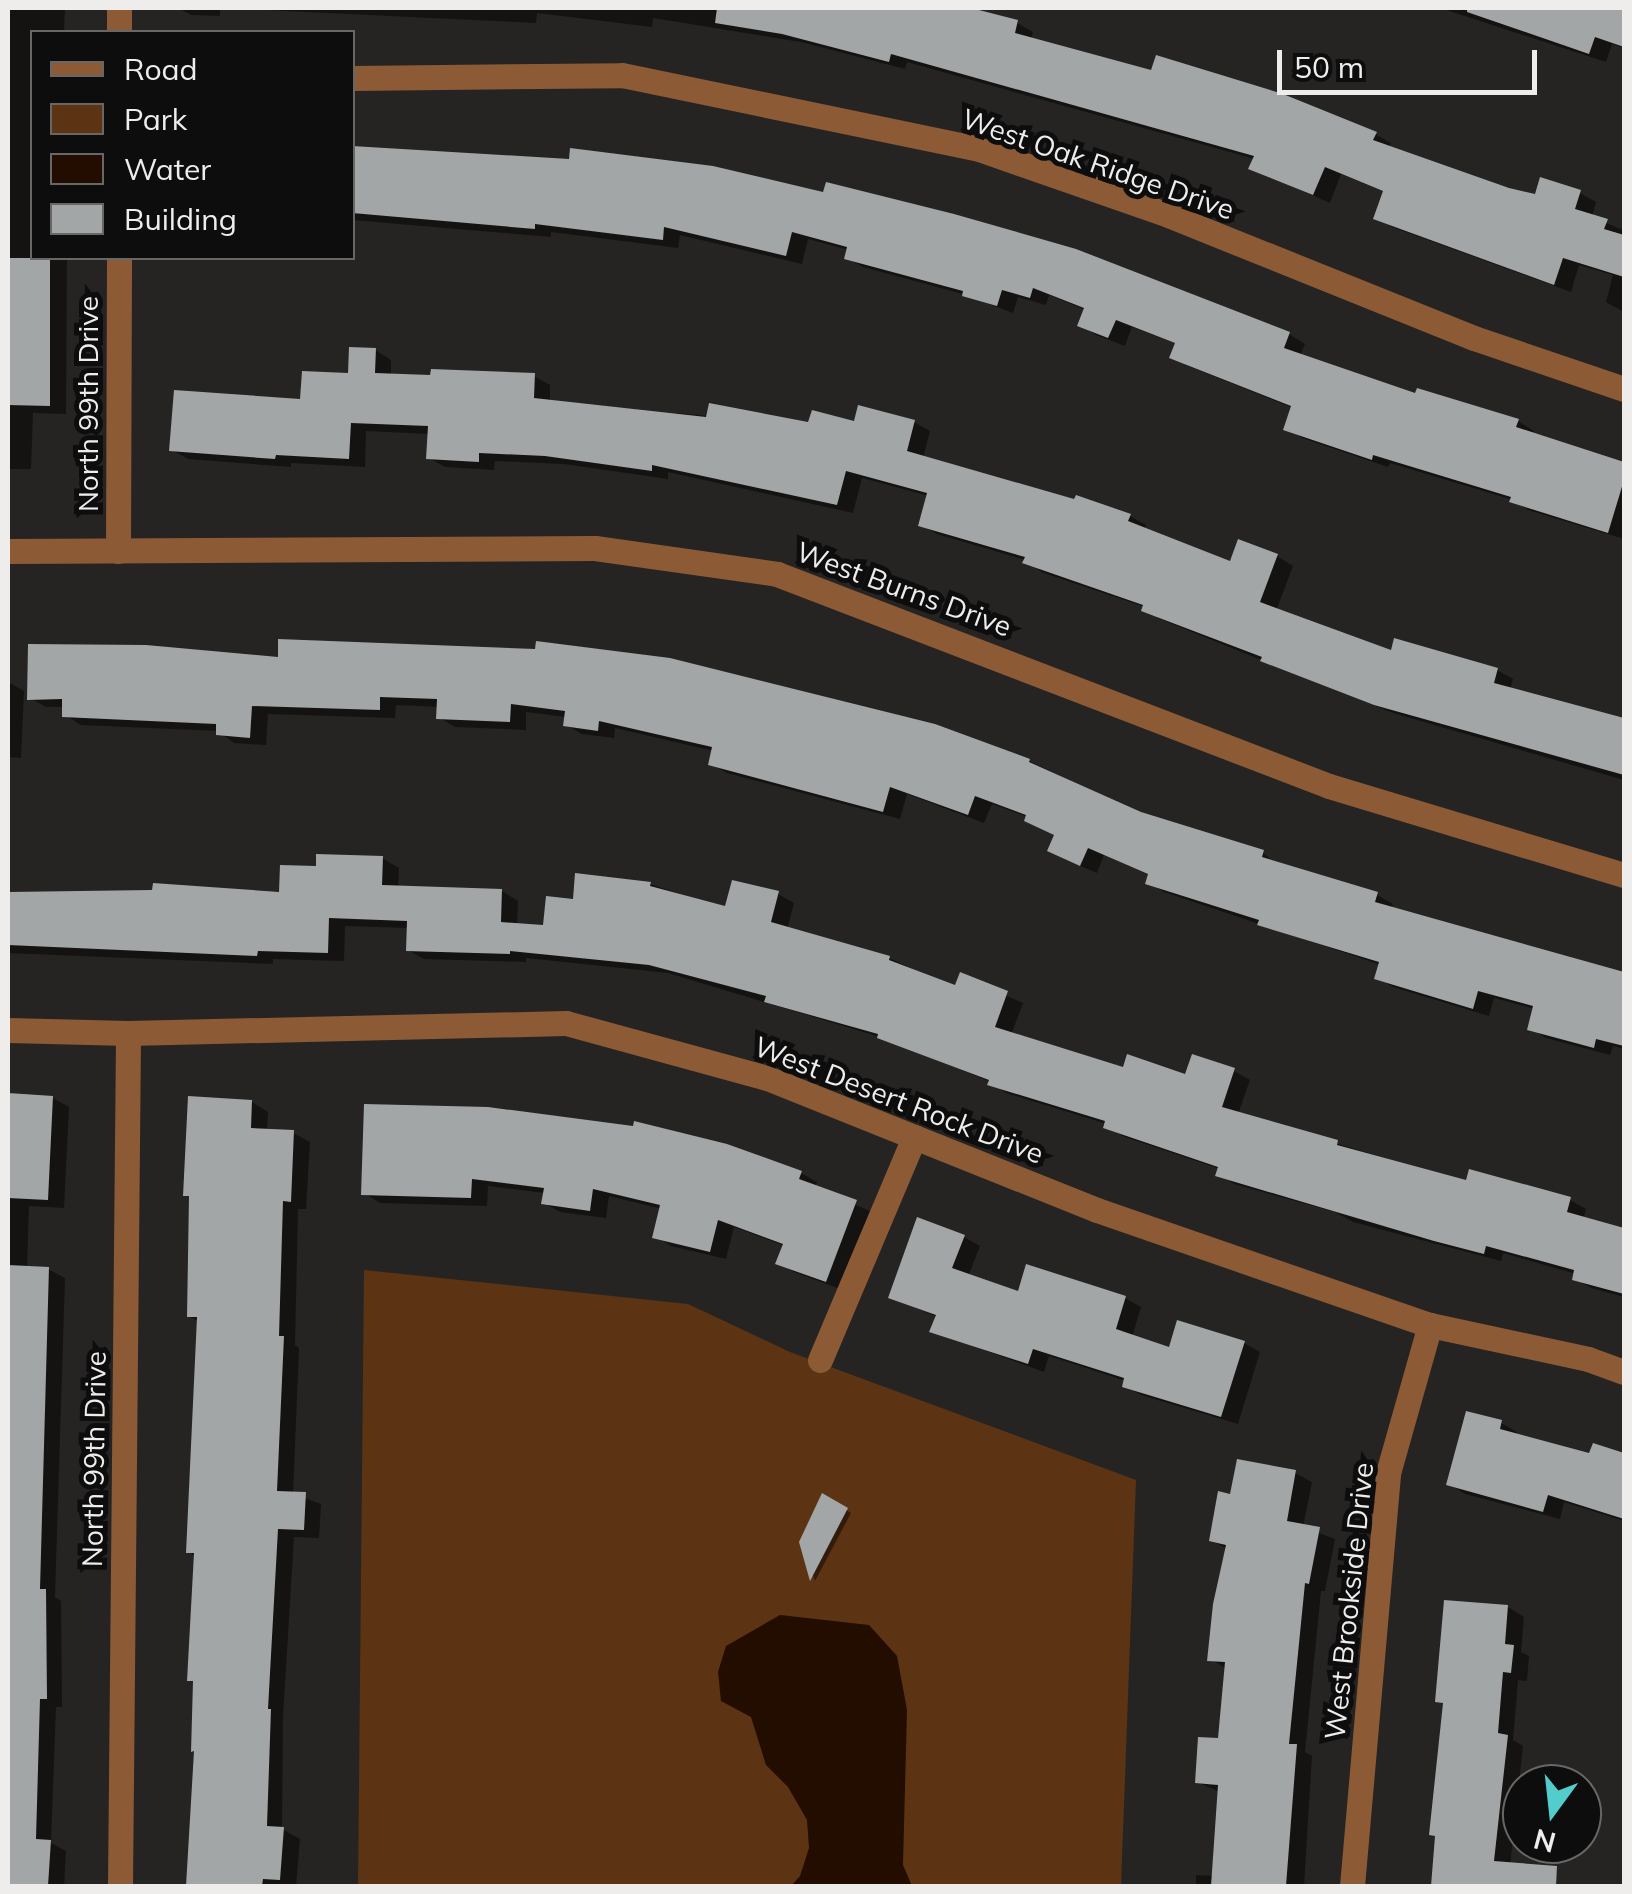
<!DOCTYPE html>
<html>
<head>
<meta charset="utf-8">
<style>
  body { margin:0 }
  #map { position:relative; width:1632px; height:1894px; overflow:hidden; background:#262422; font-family:Mulish,sans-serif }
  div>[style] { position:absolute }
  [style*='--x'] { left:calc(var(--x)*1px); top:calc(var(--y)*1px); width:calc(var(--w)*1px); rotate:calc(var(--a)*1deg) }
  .green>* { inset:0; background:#5c3413 }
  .water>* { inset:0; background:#230c00 }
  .shadow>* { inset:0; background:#0007 }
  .building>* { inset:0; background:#a3a6a6 }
  .minor>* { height:25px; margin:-12.5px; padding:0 12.5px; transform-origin:12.5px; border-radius:12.5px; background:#8c5b35 }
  span { translate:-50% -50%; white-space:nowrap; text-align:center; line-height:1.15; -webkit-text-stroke:10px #0e0d0d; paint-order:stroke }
  .street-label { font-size:28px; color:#eeedec }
  .frame { position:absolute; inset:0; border:10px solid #eeedec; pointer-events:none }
  .legend { position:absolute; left:30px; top:30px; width:325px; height:230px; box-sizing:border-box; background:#0e0d0d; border:2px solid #686766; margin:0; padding:12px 18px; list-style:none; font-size:30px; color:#eeedec }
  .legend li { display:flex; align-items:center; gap:20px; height:50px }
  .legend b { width:50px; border:2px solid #686766 }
  .north { position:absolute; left:1502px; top:1764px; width:100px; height:100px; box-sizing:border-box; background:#0e0d0d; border:2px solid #686766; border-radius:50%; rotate:195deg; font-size:28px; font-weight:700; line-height:40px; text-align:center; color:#eeedec }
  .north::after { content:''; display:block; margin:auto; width:35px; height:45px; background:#53cdcb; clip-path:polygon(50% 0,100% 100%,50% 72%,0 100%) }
  .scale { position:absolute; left:1277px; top:50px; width:260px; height:45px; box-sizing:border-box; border:5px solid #eeedec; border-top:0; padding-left:12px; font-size:30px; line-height:35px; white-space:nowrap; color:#eeedec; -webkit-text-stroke:8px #0e0d0d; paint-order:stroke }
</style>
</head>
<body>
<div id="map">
  <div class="green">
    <div style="clip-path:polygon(364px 1270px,688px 1304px,790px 1352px,1136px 1480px,1121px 1886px,358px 1886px)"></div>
  </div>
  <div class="water">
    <div style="clip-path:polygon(780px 1615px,869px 1625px,897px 1656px,907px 1710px,903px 1865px,912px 1886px,791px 1886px,800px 1876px,809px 1848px,807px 1820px,788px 1787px,766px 1765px,751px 1717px,721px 1701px,718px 1672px,726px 1646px)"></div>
  </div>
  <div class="shadow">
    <div style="clip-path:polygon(8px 8px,65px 8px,64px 32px,32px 32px,32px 258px,67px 258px,66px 414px,33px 413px,31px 469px,8px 469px)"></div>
    <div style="clip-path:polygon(178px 8px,957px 8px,1017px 23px,1033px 32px,1031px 40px,1375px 134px,1391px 143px,1389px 148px,1508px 190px,1537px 197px,1542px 181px,1580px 193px,1596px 202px,1592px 217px,1623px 230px,1624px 312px,1606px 302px,1613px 275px,1579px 265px,1571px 292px,1392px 227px,1376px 218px,1385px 192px,1341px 174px,1330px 203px,1251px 168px,1255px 159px,907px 62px,905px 69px,801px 42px,653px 18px,652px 27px,537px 13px,536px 23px,220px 8px,220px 16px,191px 15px)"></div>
    <div style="clip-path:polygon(1440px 8px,1624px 8px,1624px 48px,1612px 44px,1606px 62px)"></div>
    <div style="clip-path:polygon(352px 149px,571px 161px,1289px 334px,1305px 344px,1300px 356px,1417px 396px,1518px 421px,1534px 431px,1532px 435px,1624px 464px,1624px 539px,1528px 510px,1513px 500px,1390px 463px,1388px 467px,1302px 438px,1286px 428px,1293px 408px,1188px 366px,1172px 356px,1177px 344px,1132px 327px,1125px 346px,1096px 335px,1080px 325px,1086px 310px,1049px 295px,1046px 305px,1018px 297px,1013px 313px,963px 294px,863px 267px,847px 258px,849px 250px,808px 239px,802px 264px,680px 235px,678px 248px,551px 232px,551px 237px,352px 220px)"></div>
    <div style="clip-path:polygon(375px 350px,391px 360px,391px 376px,534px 376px,550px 385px,550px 402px,674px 417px,675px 413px,810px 425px,914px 422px,930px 431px,923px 458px,1130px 516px,1146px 525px,1144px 530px,1232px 564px,1277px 556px,1293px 566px,1276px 611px,1392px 653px,1396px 641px,1497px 670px,1513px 679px,1510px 690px,1624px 720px,1624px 780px,1393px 713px,1160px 619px,1145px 607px,1041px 572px,1026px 560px,937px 534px,921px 525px,929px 496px,862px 478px,853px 513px,668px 472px,668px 479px,564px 464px,495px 461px,494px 470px,445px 467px,429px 458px,430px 434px,366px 431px,365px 467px,291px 463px,291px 467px,188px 459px,172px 450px,303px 402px,351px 375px)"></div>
    <div style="clip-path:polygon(30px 647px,1029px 761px,1141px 814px,1263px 853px,1278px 865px,1377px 895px,1393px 904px,1391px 909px,1624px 974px,1624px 1049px,1613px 1046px,1610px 1055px,1546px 1038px,1530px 1028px,1535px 1009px,1494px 998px,1489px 1016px,1393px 987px,1377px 977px,1381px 965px,1164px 892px,1148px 882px,1150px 875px,1104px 855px,1097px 873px,1066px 860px,1057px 836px,1028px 817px,992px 804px,984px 823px,907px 794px,900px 819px,727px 773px,711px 764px,714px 751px,615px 728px,614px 738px,582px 734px,566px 725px,566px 717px,526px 712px,526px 730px,455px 727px,438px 717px,439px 707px,396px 705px,395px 718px,268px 714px,266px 745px,234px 743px,218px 731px,81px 725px,65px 715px,65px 707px,46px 707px,30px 698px)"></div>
    <div style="clip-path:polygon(8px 682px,24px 691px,21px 758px,8px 757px)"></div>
    <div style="clip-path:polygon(382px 858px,399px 868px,398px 888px,502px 891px,518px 901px,517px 926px,545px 928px,575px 902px,650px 884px,727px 909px,778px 894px,794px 903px,787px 930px,889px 958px,957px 989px,962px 976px,1023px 1003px,1011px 1035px,1125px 1070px,1187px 1077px,1234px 1071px,1250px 1080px,1238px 1114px,1468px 1183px,1570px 1200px,1586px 1209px,1583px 1219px,1624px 1231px,1624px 1297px,1591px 1288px,1575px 1279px,1576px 1274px,1503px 1253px,1501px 1261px,1353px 1222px,1335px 1212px,1234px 1184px,1218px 1174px,1220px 1169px,1122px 1136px,1107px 1124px,1006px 1093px,991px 1082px,880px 1037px,668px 973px,526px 958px,526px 962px,424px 959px,408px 950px,409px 928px,345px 926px,344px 961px,273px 959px,273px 964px,8px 953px,8px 896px,281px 894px,318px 869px)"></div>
    <div style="clip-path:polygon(8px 1096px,53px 1098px,69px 1107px,64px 1208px,29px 1206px,27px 1268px,48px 1269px,65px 1278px,55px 1597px,61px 1601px,62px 1707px,56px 1707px,51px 1843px,66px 1851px,64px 1886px,8px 1886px)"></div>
    <div style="clip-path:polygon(252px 1102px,268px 1112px,267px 1131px,293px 1133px,310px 1142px,306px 1209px,298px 1209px,295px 1345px,299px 1348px,293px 1494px,321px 1504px,319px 1538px,294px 1537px,283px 1717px,282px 1829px,300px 1839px,296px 1886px,188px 1886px,197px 1752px,196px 1683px,189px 1680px,196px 1556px,188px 1552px,199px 1322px,189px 1316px,192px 1198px,186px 1195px)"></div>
    <div style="clip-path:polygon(366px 1106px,801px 1173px,817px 1182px,815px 1187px,872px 1212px,843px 1290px,794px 1272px,778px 1263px,785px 1246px,734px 1227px,726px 1259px,671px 1246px,655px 1236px,662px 1209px,609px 1196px,606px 1218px,560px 1212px,544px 1203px,545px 1193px,488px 1186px,487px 1206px,380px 1203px,364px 1193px)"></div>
    <div style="clip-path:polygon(964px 1237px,980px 1246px,968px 1277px,1019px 1295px,1125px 1298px,1141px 1307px,1132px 1337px,1171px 1350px,1244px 1343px,1260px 1352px,1238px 1424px,1141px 1395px,1125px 1386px,1126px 1381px,1049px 1356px,1044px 1372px,932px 1331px,937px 1317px,891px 1297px)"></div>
    <div style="clip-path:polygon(1501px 1423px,1517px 1432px,1516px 1436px,1591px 1456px,1594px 1446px,1624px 1456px,1624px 1521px,1564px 1502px,1560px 1519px,1465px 1494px,1449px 1484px)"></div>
    <div style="clip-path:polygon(1295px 1473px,1312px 1482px,1303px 1527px,1335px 1539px,1325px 1591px,1321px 1591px,1305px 1752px,1312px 1756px,1304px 1886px,1196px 1886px,1196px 1875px,1214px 1876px,1220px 1792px,1197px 1782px,1220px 1741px,1227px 1669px,1210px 1659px,1228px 1550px,1212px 1540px,1232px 1497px)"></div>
    <div style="clip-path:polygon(823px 1496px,851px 1513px,815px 1581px,801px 1542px)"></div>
    <div style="clip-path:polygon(1508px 1607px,1524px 1617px,1521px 1652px,1529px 1656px,1527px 1681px,1518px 1680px,1513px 1740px,1523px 1746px,1510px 1866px,1524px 1874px,1523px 1886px,1434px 1886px,1438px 1838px,1431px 1834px,1446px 1705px,1438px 1701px)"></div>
  </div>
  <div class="building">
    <div style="clip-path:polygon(717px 8px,971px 8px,1018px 20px,1015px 33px,1151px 70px,1156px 55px,1283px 94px,1377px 132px,1373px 140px,1509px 188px,1535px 194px,1540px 177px,1581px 190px,1575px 209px,1608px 219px,1604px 229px,1624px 235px,1624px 277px,1563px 258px,1554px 285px,1373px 219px,1383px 191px,1325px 167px,1313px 195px,1248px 169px,1254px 156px,891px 54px,889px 62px,782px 34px,715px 23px)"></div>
    <div style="clip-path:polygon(1467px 8px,1624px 8px,1624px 47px,1595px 37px,1589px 54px,1467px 12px)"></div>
    <div style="clip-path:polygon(352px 146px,569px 159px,570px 148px,713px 166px,823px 192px,826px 182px,954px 214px,1076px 249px,1290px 332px,1284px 348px,1415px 393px,1417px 388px,1519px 419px,1516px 427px,1624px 462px,1624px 480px,1608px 533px,1509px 502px,1511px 497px,1373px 455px,1372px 460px,1283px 430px,1291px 406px,1169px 358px,1175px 343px,1116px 320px,1108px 338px,1077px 326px,1084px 308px,1033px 288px,1030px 298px,1002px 290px,997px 306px,962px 296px,963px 291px,844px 259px,847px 247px,792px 232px,786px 256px,664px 227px,663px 240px,535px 224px,535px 229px,352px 213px)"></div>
    <div style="clip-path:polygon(8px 258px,50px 258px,50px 406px,8px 405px)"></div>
    <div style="clip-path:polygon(349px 347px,376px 348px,375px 373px,430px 375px,431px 369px,535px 373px,534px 398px,706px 417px,709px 403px,808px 422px,812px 410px,854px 421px,858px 405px,915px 420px,907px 451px,1074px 499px,1076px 495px,1131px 514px,1128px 521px,1230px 561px,1238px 539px,1278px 554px,1260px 602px,1391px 650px,1394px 638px,1498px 668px,1494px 683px,1624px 718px,1624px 775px,1374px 705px,1260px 661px,1262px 657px,1141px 611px,1143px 605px,1022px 563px,1025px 557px,918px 526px,927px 493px,846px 471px,837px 505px,652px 465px,652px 471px,545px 456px,479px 453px,479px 462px,426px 459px,428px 426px,351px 423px,349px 459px,276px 455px,275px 459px,169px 451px,174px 390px,300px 399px,302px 371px,348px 373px)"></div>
    <div style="clip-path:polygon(278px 639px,535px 649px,536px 641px,670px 658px,935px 724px,1030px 759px,1029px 762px,1141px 812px,1264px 850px,1262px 857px,1378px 892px,1375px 902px,1624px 972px,1624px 1046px,1596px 1039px,1594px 1048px,1527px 1030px,1533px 1006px,1478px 991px,1473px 1009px,1374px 979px,1379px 962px,1257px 925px,1259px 920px,1145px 884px,1148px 874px,1088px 848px,1080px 866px,1047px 851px,1054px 835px,1024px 821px,1026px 815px,975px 796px,968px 815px,890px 787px,883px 812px,708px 765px,712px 747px,599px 721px,598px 731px,563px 726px,565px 711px,511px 704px,510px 722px,436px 719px,437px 699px,380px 697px,380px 710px,252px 706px,250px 738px,216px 735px,216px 724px,62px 717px,62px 699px,27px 700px,28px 644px,146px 645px,278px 657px)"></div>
    <div style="clip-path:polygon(316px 854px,383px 856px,382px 885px,502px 889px,501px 922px,543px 925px,546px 896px,573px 899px,575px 873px,651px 882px,650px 886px,725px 906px,732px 880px,779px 891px,771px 922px,890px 956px,889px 960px,955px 985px,960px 972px,1008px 991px,995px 1027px,1123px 1067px,1127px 1054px,1185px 1074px,1192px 1054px,1235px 1068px,1222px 1107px,1338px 1140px,1337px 1145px,1466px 1180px,1469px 1169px,1571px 1197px,1567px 1212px,1624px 1228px,1624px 1294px,1572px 1280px,1574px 1270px,1486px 1246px,1484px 1254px,1434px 1241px,1215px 1176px,1218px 1167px,1103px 1128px,1105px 1121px,987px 1085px,989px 1080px,877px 1038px,878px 1034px,764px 1002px,766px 996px,649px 965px,510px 951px,510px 954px,406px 951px,407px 921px,329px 918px,328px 953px,258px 951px,257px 956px,8px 945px,8px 892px,152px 890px,153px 883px,279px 892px,280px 865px,316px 866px)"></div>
    <div style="clip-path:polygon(8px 1093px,53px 1096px,48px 1200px,8px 1198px)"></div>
    <div style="clip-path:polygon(188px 1096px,252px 1100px,251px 1128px,294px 1130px,291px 1202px,283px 1201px,279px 1336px,284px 1336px,277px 1491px,306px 1492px,304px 1530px,278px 1529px,268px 1709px,271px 1709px,267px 1826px,284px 1827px,280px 1880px,263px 1879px,262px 1886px,186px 1886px,194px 1751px,191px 1752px,193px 1681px,187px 1681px,194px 1553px,186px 1553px,197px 1317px,187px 1317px,189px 1196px,183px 1196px)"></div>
    <div style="clip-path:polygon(364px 1104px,488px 1107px,633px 1126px,634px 1121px,727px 1144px,802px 1171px,799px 1179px,857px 1200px,826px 1282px,775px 1264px,783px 1244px,718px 1220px,710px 1252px,652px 1238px,660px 1205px,593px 1189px,590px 1211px,541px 1204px,544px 1188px,472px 1179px,471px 1198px,361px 1195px)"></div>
    <div style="clip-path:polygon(917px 1217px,965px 1235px,952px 1268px,1018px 1291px,1026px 1264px,1126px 1296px,1116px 1329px,1169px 1347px,1177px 1320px,1245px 1341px,1221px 1417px,1122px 1387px,1124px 1378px,1033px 1349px,1028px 1364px,929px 1332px,936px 1315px,888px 1298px)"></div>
    <div style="clip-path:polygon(8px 1265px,49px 1267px,40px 1589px,46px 1589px,47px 1699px,40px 1699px,36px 1839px,51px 1840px,48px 1886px,8px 1886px)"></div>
    <div style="clip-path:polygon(1466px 1411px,1502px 1420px,1500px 1429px,1589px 1453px,1593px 1443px,1624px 1453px,1624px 1519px,1548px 1495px,1543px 1512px,1446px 1485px)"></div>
    <div style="clip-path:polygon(1237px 1459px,1296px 1470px,1287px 1521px,1320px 1527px,1309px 1584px,1305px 1583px,1289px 1744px,1297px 1744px,1286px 1886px,1211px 1886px,1218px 1785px,1195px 1783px,1198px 1737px,1218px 1738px,1225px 1662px,1207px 1661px,1213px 1604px,1226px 1545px,1209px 1541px,1218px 1491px,1230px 1494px)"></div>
    <div style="clip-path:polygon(822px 1493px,848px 1508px,810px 1581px,799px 1542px)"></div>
    <div style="clip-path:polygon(1444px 1600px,1508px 1605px,1505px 1644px,1514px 1645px,1511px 1673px,1503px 1672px,1498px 1733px,1508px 1735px,1494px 1861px,1557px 1866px,1556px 1886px,1431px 1886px,1435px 1836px,1429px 1835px,1443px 1703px,1435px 1702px)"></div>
  </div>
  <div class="minor">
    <div style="--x:119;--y:32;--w:24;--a:-90"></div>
    <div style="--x:352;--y:78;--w:270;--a:-0.6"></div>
    <div style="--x:622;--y:75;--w:365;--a:11.7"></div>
    <div style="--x:979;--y:149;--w:200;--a:19.2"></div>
    <div style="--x:1168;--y:215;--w:330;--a:21.9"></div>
    <div style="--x:1474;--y:338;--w:158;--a:18.8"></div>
    <div style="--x:8;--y:551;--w:587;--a:-0.29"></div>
    <div style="--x:595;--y:548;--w:184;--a:8.1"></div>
    <div style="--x:777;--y:574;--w:591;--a:21.01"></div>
    <div style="--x:1329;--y:786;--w:308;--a:16.8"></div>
    <div style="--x:118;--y:551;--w:293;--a:-89.8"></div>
    <div style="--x:8;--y:1030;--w:120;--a:1.4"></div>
    <div style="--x:128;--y:1033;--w:438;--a:-1.3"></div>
    <div style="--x:566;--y:1023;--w:208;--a:15.3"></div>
    <div style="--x:767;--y:1078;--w:355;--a:21.8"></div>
    <div style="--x:1097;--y:1210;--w:352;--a:19.1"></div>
    <div style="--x:1430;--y:1325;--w:162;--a:12.1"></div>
    <div style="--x:1588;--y:1359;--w:38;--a:20"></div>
    <div style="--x:820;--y:1360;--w:242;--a:-67.1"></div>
    <div style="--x:120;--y:1886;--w:853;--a:-89.46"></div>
    <div style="--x:1352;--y:1886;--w:415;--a:-85"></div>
    <div style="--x:1388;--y:1473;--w:154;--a:-74.2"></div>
  </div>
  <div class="street-label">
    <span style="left:1098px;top:164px;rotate:19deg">West Oak Ridge Drive</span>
    <span style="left:88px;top:404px;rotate:-90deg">North 99th Drive</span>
    <span style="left:904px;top:589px;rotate:20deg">West Burns Drive</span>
    <span style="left:899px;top:1100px;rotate:21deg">West Desert Rock Drive</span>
    <span style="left:94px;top:1459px;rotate:-89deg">North 99th Drive</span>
    <span style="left:1349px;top:1601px;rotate:-84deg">West Brookside Drive</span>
  </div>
  <div class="frame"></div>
  <ul class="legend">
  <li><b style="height:12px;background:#8c5b35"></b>Road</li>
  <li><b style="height:28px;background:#5c3413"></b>Park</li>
  <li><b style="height:28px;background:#230c00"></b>Water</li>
  <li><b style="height:28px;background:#a3a6a6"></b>Building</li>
  </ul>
  <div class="north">N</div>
  <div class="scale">50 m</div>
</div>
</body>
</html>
